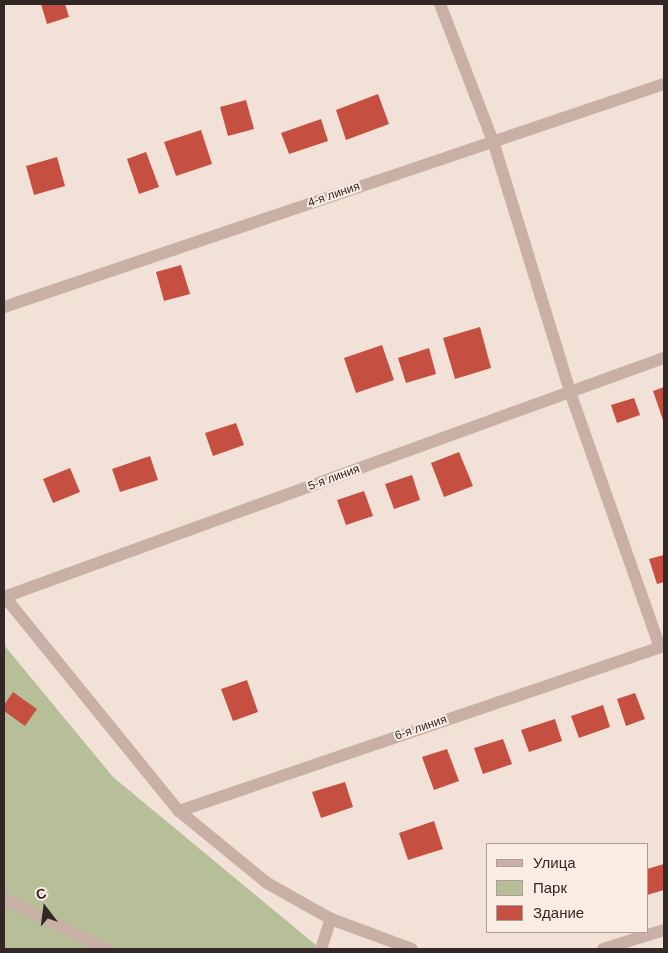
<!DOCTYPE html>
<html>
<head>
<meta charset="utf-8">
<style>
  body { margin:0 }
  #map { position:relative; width:668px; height:953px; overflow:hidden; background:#f1e1d7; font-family:Arial,sans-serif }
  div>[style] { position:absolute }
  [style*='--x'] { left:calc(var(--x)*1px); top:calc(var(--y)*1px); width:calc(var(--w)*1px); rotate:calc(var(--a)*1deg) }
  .green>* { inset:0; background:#b7bf98 }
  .building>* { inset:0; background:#c55041 }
  .minor>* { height:12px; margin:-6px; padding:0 6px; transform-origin:6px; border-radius:6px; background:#c8b0a4 }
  span { translate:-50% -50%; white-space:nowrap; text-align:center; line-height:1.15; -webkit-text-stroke:4px #f9ece3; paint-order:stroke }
  .street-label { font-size:12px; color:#332825 }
  .frame { position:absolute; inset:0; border:5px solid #332825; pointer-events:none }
  .legend { position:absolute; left:486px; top:843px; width:162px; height:90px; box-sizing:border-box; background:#f9ece3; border:1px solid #aa9e97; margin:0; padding:6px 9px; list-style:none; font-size:15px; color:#332825 }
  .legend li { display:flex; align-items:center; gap:10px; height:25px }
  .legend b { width:25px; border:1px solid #aa9e97 }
  .north { position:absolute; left:20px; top:883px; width:50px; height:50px; -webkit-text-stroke:4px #f9ece3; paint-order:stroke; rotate:345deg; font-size:14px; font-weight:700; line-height:20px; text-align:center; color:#332825 }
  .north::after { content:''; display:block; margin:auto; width:18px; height:22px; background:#332825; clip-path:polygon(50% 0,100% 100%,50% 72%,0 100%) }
</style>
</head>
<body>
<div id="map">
  <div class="green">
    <div style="clip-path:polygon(4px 645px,113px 777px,317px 946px,328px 949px,4px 949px)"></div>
  </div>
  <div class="building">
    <div style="clip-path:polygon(41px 4px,65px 4px,69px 17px,47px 24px)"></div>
    <div style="clip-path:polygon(378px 94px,389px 124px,346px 140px,336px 110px)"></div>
    <div style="clip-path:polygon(246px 100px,254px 129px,228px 136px,220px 107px)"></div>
    <div style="clip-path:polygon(321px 119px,328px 141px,289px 154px,281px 133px)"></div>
    <div style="clip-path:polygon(201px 130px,212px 164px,176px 176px,164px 142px)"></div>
    <div style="clip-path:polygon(146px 152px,159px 187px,139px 194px,127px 159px)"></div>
    <div style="clip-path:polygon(57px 157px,65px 186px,34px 195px,26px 166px)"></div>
    <div style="clip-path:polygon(181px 265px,190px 294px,164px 301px,156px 272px)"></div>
    <div style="clip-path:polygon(480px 327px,491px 368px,455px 379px,443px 338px)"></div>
    <div style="clip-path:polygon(382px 345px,394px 380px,356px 393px,344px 358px)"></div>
    <div style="clip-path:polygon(429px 348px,436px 374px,406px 383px,398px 358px)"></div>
    <div style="clip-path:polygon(664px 387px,664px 419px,663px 420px,653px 391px)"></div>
    <div style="clip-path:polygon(634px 398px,640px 415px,617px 423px,611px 405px)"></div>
    <div style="clip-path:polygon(236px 423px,244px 445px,213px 456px,205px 433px)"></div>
    <div style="clip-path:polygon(459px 452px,473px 486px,444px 497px,431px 463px)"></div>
    <div style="clip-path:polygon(150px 456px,158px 480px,120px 492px,112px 469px)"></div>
    <div style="clip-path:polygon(70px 468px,80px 492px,53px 503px,43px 479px)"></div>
    <div style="clip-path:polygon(412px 475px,420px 500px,394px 509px,385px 484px)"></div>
    <div style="clip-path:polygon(364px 491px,373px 516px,346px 525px,337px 500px)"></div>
    <div style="clip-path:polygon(664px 555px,664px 582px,657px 584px,649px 559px)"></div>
    <div style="clip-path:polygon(247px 680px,258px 712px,233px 721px,221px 689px)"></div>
    <div style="clip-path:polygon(13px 692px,37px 709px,25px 726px,4px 711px,4px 705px)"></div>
    <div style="clip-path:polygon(635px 693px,645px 719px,626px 726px,617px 699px)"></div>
    <div style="clip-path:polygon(603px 705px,610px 727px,579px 738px,571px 716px)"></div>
    <div style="clip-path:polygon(555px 719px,562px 741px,529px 752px,521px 730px)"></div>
    <div style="clip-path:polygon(503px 739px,512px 764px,483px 774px,474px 748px)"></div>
    <div style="clip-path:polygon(447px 749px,459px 781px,434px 790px,422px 757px)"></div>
    <div style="clip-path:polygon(345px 782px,353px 807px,321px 818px,312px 792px)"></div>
    <div style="clip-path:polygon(434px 821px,443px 849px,408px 860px,399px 833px)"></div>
    <div style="clip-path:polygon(664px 864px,664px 890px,647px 895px,647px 869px)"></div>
  </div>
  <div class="minor">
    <div style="--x:440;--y:4;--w:147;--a:68.9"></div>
    <div style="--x:493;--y:141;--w:263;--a:72.9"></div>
    <div style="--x:570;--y:392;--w:270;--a:70.6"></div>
    <div style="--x:4;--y:307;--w:697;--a:-18.67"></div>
    <div style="--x:4;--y:596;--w:277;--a:50.9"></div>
    <div style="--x:179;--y:811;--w:114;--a:39.3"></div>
    <div style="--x:267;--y:883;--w:73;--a:29.4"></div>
    <div style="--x:331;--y:919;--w:86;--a:20.3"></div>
    <div style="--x:4;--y:597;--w:702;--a:-19.91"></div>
    <div style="--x:179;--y:811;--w:512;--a:-18.79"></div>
    <div style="--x:4;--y:899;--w:114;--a:25.9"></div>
    <div style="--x:321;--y:949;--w:32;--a:-72"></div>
    <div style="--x:603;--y:949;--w:64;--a:-17.3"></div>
  </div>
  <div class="street-label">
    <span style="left:334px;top:195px;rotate:-19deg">4-я линия</span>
    <span style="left:334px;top:478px;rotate:-20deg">5-я линия</span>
    <span style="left:421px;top:728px;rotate:-19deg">6-я линия</span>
  </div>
  <div class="frame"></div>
  <ul class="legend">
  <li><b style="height:6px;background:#c8b0a4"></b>Улица</li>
  <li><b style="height:14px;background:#b7bf98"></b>Парк</li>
  <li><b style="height:14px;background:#c55041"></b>Здание</li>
  </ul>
  <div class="north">С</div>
</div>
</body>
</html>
